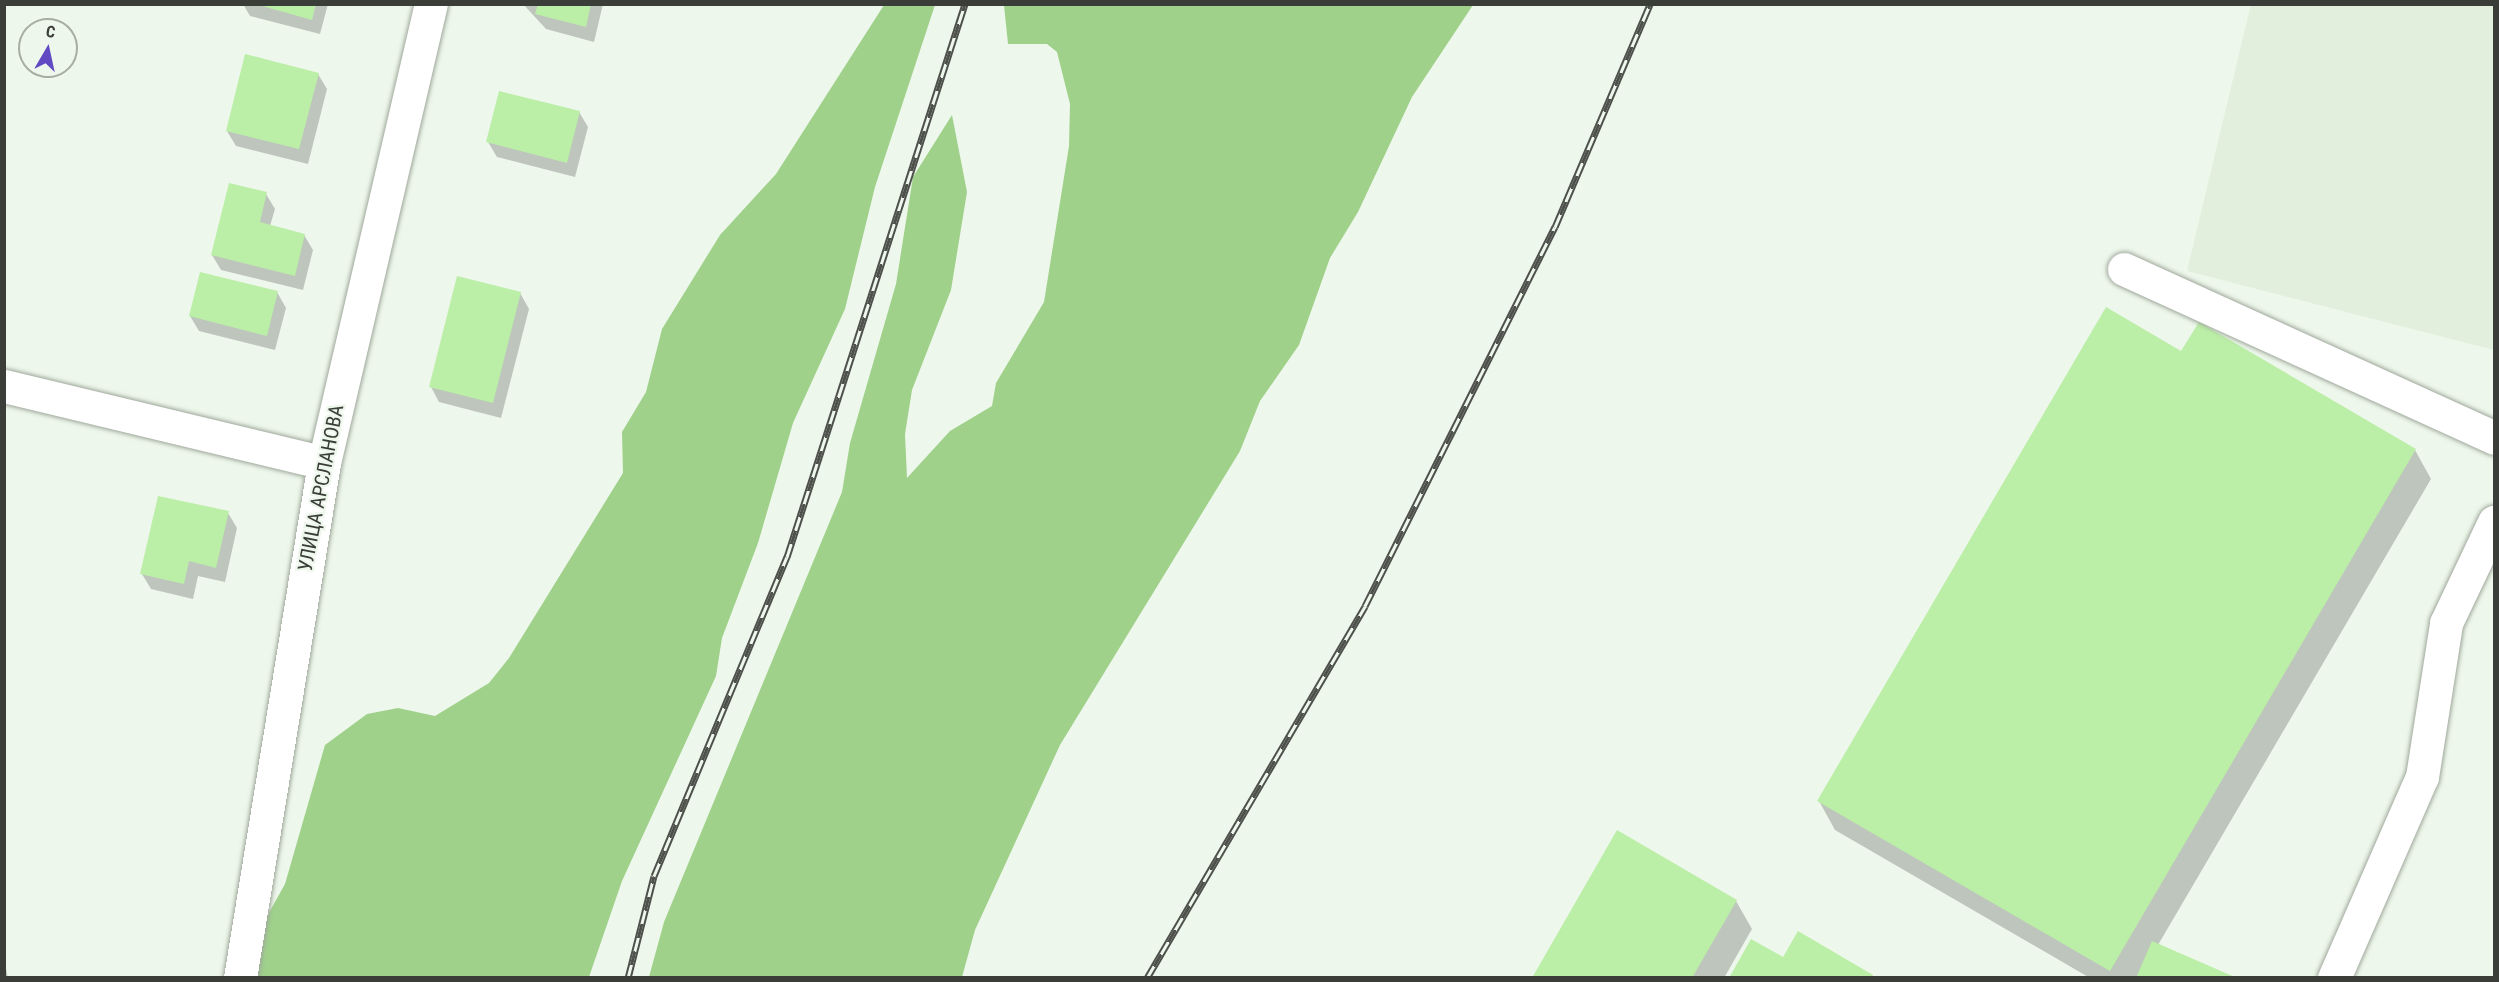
<!DOCTYPE html>
<html>
<head>
<meta charset="utf-8">
<style>
  body { margin:0 }
  #map { position:relative; width:2499px; height:982px; overflow:hidden; background:#eef7eb; font-family:"Roboto Condensed",sans-serif }
  div>[style] { position:absolute }
  [style*='--x'] { left:calc(var(--x)*1px); top:calc(var(--y)*1px); width:calc(var(--w)*1px); rotate:calc(var(--a)*1deg) }
  .built>* { inset:0; background:#e1efdc }
  .forest>* { inset:0; background:#9fd18b }
  .shadow>* { inset:0; background:#0003 }
  .building>* { inset:0; background:#bbeea7 }
  .roads { filter:drop-shadow(0 0 2px #9fa89c) drop-shadow(0 0 2px #9fa89c) }
  .minor>* { height:33px; margin:-16.5px; padding:0 16.5px; transform-origin:16.5px; border-radius:16.5px; background:#fff }
  .rail>* { height:7px; margin-top:-3.5px; transform-origin:0; background:repeating-linear-gradient(90deg,#eef7eb 0 14px,#4d504b 0 28px); box-sizing:border-box; border-block:2px solid #4d504b }
  span { translate:-50% -50%; white-space:nowrap; text-align:center; line-height:1.15; -webkit-text-stroke:4.5px #eef7eb; paint-order:stroke }
  .street-label { font-size:20px; color:#3a3d38 }
  .frame { position:absolute; inset:0; border:6px solid #3a3d38; pointer-events:none }
  .north { position:absolute; left:18px; top:18px; width:60px; height:60px; box-sizing:border-box; background:#eef7eb; border:2px solid #a6ada3; border-radius:50%; rotate:9deg; font-size:16px; font-weight:700; line-height:24px; text-align:center; color:#3a3d38 }
  .north::after { content:''; display:block; margin:auto; width:21px; height:27px; background:#624ac3; clip-path:polygon(50% 0,100% 100%,50% 72%,0 100%) }
</style>
</head>
<body>
<div id="map">
  <div class="built">
    <div style="clip-path:polygon(2251px 4px,2494px 5px,2494px 350px,2187px 271px)"></div>
  </div>
  <div class="forest">
    <div style="clip-path:polygon(884px 5px,935px 5px,875px 187px,845px 309px,793px 423px,758px 543px,722px 638px,716px 676px,622px 881px,589px 977px,257px 978px,266px 918px,285px 884px,325px 745px,367px 714px,398px 708px,435px 716px,489px 683px,509px 658px,623px 473px,622px 432px,646px 392px,662px 329px,720px 235px,776px 174px)"></div>
    <div style="clip-path:polygon(1004px 5px,1473px 5px,1412px 97px,1358px 212px,1330px 258px,1299px 345px,1260px 401px,1240px 451px,1060px 745px,975px 930px,962px 977px,649px 977px,664px 922px,842px 492px,850px 443px,896px 284px,913px 177px,952px 115px,967px 192px,951px 290px,912px 390px,905px 434px,907px 478px,950px 431px,992px 406px,996px 383px,1044px 302px,1069px 146px,1070px 104px,1057px 52px,1047px 44px,1008px 44px)"></div>
  </div>
  <div class="shadow">
    <div style="clip-path:polygon(243px 4px,328px 4px,320px 34px,250px 16px)"></div>
    <div style="clip-path:polygon(523px 4px,603px 4px,594px 42px,546px 29px)"></div>
    <div style="clip-path:polygon(318px 74px,327px 89px,308px 164px,236px 146px,227px 131px)"></div>
    <div style="clip-path:polygon(579px 112px,588px 127px,575px 177px,497px 157px,488px 142px)"></div>
    <div style="clip-path:polygon(266px 194px,275px 209px,270px 226px,304px 235px,313px 250px,303px 290px,221px 270px,212px 255px)"></div>
    <div style="clip-path:polygon(277px 292px,286px 308px,275px 350px,199px 331px,190px 316px)"></div>
    <div style="clip-path:polygon(520px 293px,529px 309px,501px 418px,439px 402px,431px 387px)"></div>
    <div style="clip-path:polygon(2182px 354px,2415px 450px,2431px 479px,2158px 945px,2233px 978px,2090px 978px,1835px 830px,1819px 801px)"></div>
    <div style="clip-path:polygon(228px 513px,237px 528px,225px 582px,198px 576px,193px 599px,151px 589px,142px 574px)"></div>
    <div style="clip-path:polygon(1736px 901px,1752px 929px,1724px 978px,1533px 978px)"></div>
    <div style="clip-path:polygon(4px 958px,8px 978px,4px 978px)"></div>
  </div>
  <div class="building">
    <div style="clip-path:polygon(255px 4px,316px 4px,312px 20px)"></div>
    <div style="clip-path:polygon(538px 4px,591px 4px,586px 27px,535px 14px)"></div>
    <div style="clip-path:polygon(245px 54px,319px 73px,299px 149px,226px 131px)"></div>
    <div style="clip-path:polygon(499px 91px,580px 111px,567px 163px,486px 142px)"></div>
    <div style="clip-path:polygon(229px 183px,267px 192px,260px 222px,305px 234px,295px 276px,211px 255px)"></div>
    <div style="clip-path:polygon(200px 272px,278px 291px,267px 336px,189px 316px)"></div>
    <div style="clip-path:polygon(457px 276px,521px 292px,493px 403px,429px 387px)"></div>
    <div style="clip-path:polygon(2106px 307px,2181px 351px,2199px 322px,2416px 449px,2110px 971px,1817px 801px)"></div>
    <div style="clip-path:polygon(158px 496px,229px 511px,216px 568px,189px 561px,184px 584px,140px 574px)"></div>
    <div style="clip-path:polygon(1617px 830px,1737px 900px,1692px 978px,1532px 978px)"></div>
    <div style="clip-path:polygon(1798px 931px,1873px 975px,1872px 978px,1729px 978px,1751px 939px,1783px 957px)"></div>
    <div style="clip-path:polygon(2152px 941px,2237px 978px,2136px 978px)"></div>
  </div>
  <div class="roads">
    <div class="minor">
      <div style="--x:2124;--y:269;--w:407;--a:24.5"></div>
      <div style="--x:4;--y:386;--w:329;--a:13.5"></div>
      <div style="--x:240;--y:978;--w:522;--a:-80.74"></div>
      <div style="--x:324;--y:463;--w:471;--a:-76.9"></div>
      <div style="--x:2334;--y:978;--w:219;--a:-66.4"></div>
      <div style="--x:2422;--y:777;--w:156;--a:-81.1"></div>
      <div style="--x:2446;--y:623;--w:112;--a:-64.6"></div>
    </div>
  </div>
  <div class="rail">
    <div style="--x:628;--y:978;--w:105;--a:-75.7"></div>
    <div style="--x:654;--y:876;--w:346;--a:-67.4"></div>
    <div style="--x:787;--y:557;--w:581;--a:-72.16"></div>
    <div style="--x:1147;--y:978;--w:431;--a:-59.6"></div>
    <div style="--x:1365;--y:606;--w:424;--a:-63.4"></div>
    <div style="--x:1555;--y:227;--w:242;--a:-66.9"></div>
  </div>
  <div class="street-label">
    <span style="left:321px;top:488px;rotate:-79deg">УЛИЦА АРСЛАНОВА</span>
  </div>
  <div class="frame"></div>
  <div class="north">С</div>
</div>
</body>
</html>
